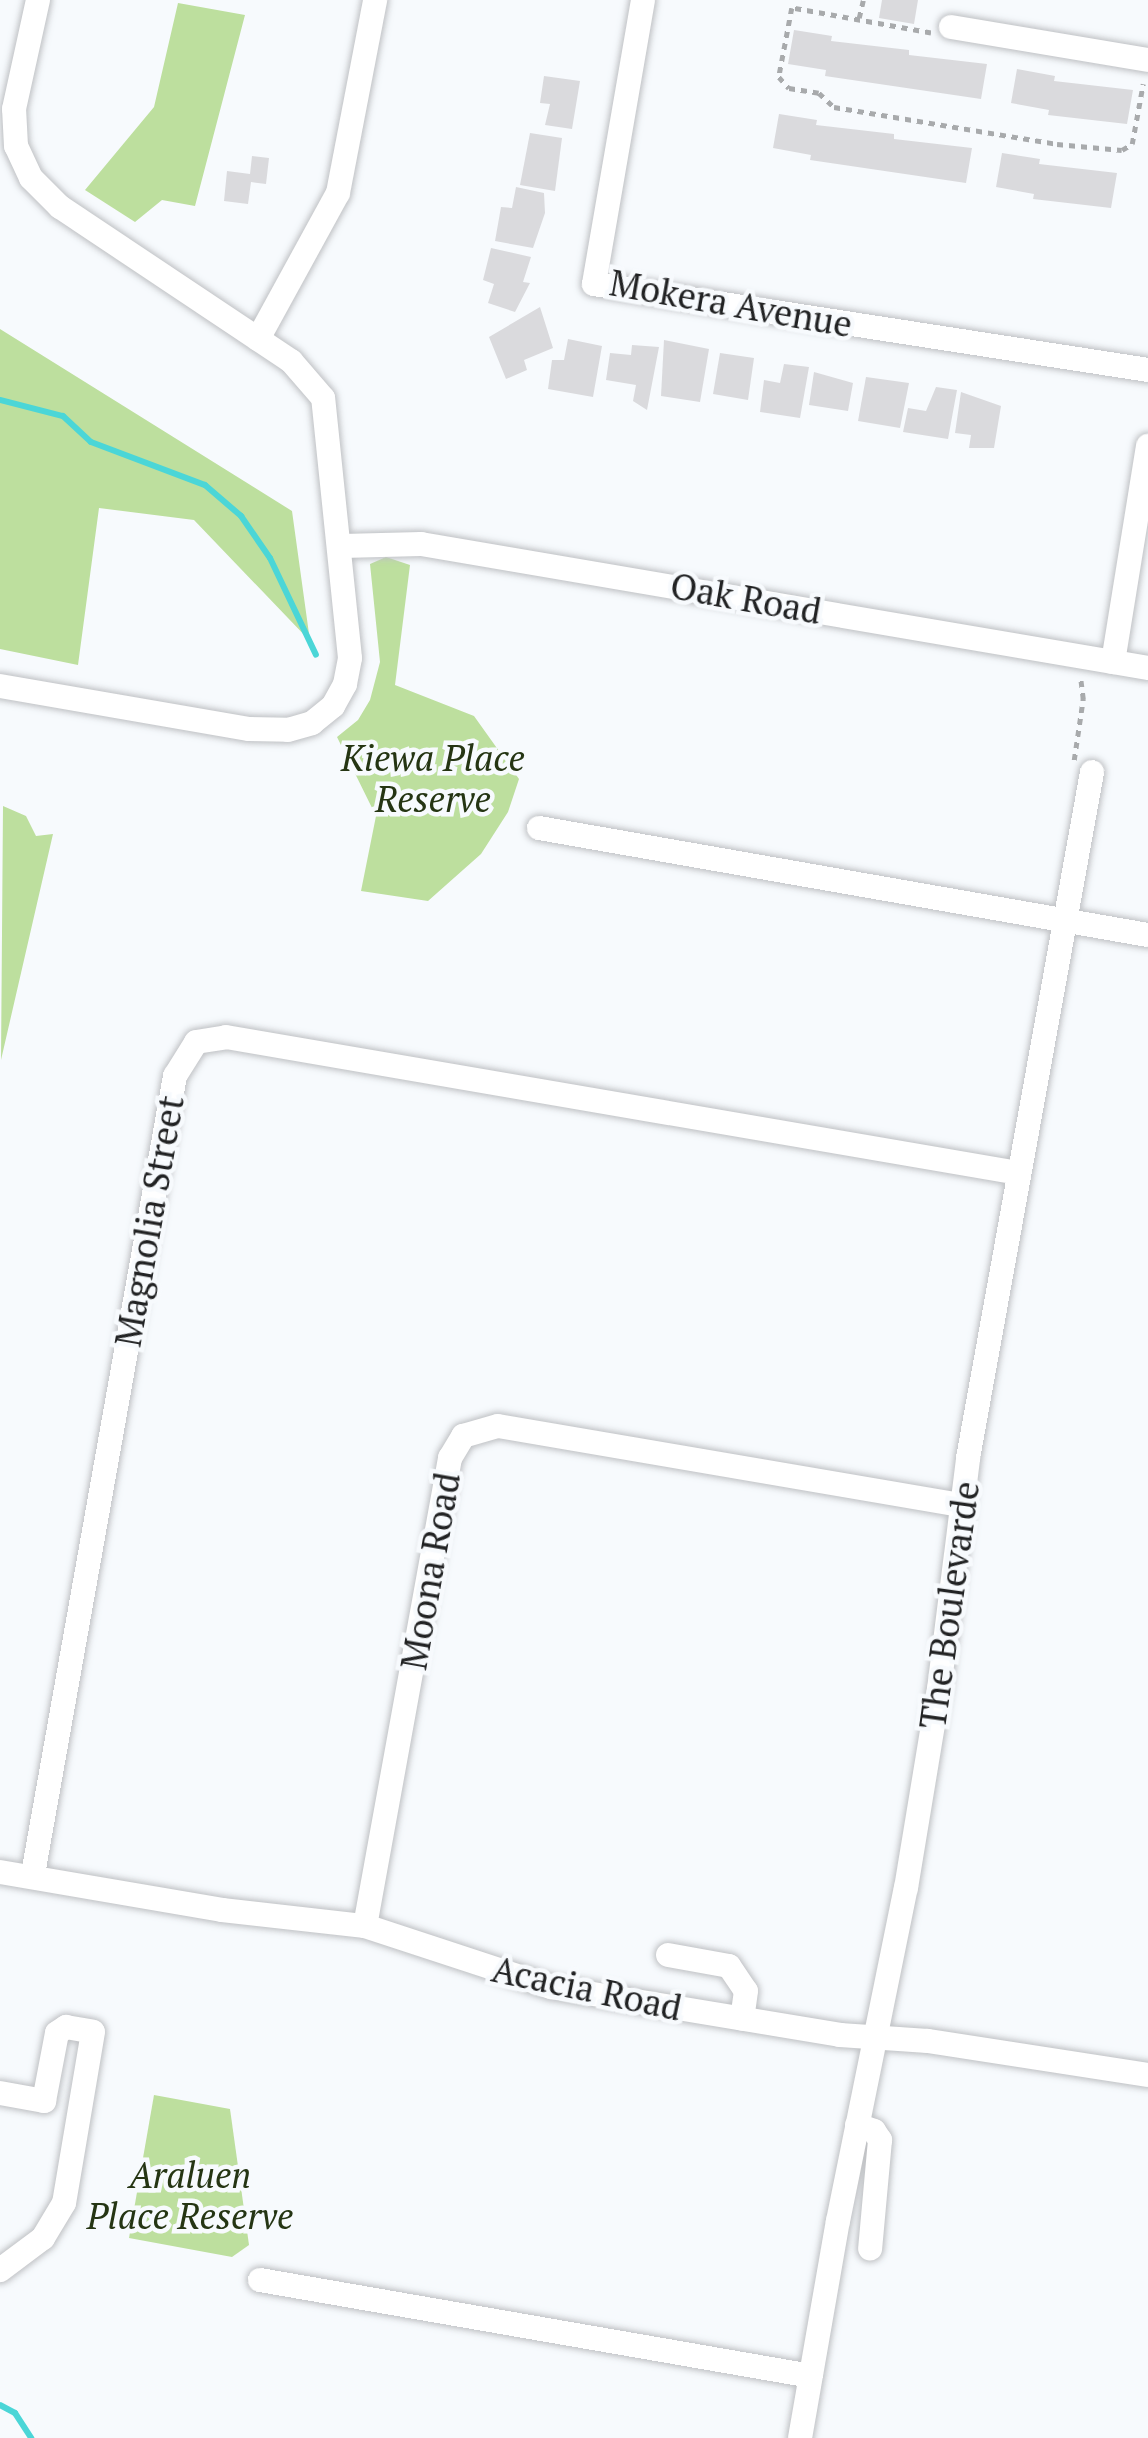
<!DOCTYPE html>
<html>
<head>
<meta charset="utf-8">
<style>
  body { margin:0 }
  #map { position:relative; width:1148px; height:2438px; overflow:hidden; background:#f7fafd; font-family:"PT Serif",serif }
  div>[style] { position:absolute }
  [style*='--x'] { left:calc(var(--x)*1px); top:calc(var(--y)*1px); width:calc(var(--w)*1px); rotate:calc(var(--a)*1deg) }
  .green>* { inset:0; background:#bddf9e }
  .stream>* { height:6px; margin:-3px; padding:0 3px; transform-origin:3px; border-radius:3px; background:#4bd6d7 }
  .building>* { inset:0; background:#dadadd }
  .path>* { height:4.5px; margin-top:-2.25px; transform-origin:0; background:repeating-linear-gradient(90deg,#a8aaac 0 6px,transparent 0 12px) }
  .roads { filter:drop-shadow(0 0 3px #bfc1c4) drop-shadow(0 0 3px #bfc1c4) }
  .minor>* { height:24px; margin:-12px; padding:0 12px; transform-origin:12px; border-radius:12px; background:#fff }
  span { translate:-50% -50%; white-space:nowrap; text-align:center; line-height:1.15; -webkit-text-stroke:9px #f7fafd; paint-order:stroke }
  .street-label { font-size:36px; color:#212223 }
  .park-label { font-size:36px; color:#253513; font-style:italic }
</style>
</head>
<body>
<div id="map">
  <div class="green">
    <div style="clip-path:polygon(178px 3px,245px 15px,195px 206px,162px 200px,135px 222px,85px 190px,154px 107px)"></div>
    <div style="clip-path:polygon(0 329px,292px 511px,310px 641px,194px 520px,99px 508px,78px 665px,0 649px)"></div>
    <div style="clip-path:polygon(386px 557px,410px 565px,395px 685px,474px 716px,519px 779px,508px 812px,481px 854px,428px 901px,361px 891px,376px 816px,337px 737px,358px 720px,370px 700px,380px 662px,370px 564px)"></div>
    <div style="clip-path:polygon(3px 806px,26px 816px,36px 836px,53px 834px,1px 1060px)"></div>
    <div style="clip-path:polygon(154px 2095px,230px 2109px,249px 2245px,232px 2257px,129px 2238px)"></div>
  </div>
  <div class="stream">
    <div style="--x:0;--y:400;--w:65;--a:14.3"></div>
    <div style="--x:63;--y:416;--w:38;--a:43"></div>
    <div style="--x:91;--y:442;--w:122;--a:20.7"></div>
    <div style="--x:205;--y:485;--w:48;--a:40.7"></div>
    <div style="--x:241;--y:516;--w:51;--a:55.4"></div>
    <div style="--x:270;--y:558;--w:107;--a:64.6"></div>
    <div style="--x:0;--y:2405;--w:17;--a:28"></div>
    <div style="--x:15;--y:2413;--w:30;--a:57"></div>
  </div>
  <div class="building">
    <div style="clip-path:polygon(882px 0,918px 0,914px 24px,879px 18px)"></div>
    <div style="clip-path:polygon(794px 30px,832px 36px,831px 41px,909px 50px,909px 55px,987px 64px,981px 99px,825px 76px,826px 70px,788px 64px)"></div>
    <div style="clip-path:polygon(1017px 69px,1055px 76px,1054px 81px,1133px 90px,1127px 124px,1048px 115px,1049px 110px,1011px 103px)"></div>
    <div style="clip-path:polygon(544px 76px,580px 81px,572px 129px,545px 125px,550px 104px,540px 103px)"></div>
    <div style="clip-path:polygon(779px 114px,817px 120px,816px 125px,894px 134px,894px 139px,972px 148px,966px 183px,810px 160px,811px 155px,773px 148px)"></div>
    <div style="clip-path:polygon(530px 133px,562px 138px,555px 191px,520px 185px)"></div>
    <div style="clip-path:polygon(1002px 153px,1040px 159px,1039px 164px,1117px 173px,1111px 208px,1033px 199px,1034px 194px,996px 187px)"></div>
    <div style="clip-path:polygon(252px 156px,269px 158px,266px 184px,251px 182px,248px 204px,224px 201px,227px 171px,250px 174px)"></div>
    <div style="clip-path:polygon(516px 187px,544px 193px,545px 213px,533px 248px,495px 241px,501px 207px,512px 208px)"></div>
    <div style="clip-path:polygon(491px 248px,531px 257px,523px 282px,530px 283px,515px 312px,488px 303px,494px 284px,483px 280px)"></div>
    <div style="clip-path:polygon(540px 307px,553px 348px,524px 360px,527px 370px,506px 379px,489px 337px)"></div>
    <div style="clip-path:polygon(568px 339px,602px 346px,593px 397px,548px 389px,552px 360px,564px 360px)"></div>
    <div style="clip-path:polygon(664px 340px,709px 349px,700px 402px,661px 396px)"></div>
    <div style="clip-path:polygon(632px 345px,659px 347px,647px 410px,633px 401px,636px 385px,606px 380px,610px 353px,631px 355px)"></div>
    <div style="clip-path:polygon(720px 353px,754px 358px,748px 400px,713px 394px)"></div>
    <div style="clip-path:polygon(784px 364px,809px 367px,800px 418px,760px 412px,764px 380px,780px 383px)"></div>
    <div style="clip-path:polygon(814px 372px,853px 383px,848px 411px,809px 405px)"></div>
    <div style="clip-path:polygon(866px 377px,909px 383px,900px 428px,858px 421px)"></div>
    <div style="clip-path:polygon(936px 387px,957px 390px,948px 439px,903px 432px,908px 408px,926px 411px)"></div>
    <div style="clip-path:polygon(961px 392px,1001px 406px,994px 448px,969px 448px,971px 435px,955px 433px)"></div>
  </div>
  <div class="path">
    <div style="--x:859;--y:18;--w:18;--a:-77"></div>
    <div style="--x:931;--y:33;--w:141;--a:-169.8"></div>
    <div style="--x:792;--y:8;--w:70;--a:100.7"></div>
    <div style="--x:779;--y:77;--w:15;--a:48"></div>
    <div style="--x:789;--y:88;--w:30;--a:9"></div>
    <div style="--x:819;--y:93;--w:21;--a:43"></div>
    <div style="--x:834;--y:107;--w:226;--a:9.4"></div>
    <div style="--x:1057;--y:144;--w:65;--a:5.3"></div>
    <div style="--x:1122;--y:150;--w:12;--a:-31"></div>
    <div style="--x:1132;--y:144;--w:61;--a:-79.6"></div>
    <div style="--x:1074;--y:760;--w:62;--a:-81.6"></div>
    <div style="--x:1083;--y:699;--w:23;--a:-97"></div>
  </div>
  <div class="roads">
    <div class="minor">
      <div style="--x:643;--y:0;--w:288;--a:99.8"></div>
      <div style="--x:594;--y:284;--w:561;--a:8.82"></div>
      <div style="--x:951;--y:27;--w:200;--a:9.5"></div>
      <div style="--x:258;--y:339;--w:166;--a:-61.3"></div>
      <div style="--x:338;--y:193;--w:197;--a:-79.1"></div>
      <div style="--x:342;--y:546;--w:79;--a:-1.5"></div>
      <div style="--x:421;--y:544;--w:737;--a:9.68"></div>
      <div style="--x:1113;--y:662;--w:219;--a:-80.8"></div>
      <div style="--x:0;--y:686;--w:253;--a:9.8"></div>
      <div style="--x:249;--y:729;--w:39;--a:1"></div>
      <div style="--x:288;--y:730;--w:25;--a:-16"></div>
      <div style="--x:312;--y:723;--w:27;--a:-39"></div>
      <div style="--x:333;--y:706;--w:25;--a:-61"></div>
      <div style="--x:345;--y:684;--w:26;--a:-79"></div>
      <div style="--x:350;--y:658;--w:261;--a:-95.9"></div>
      <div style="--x:323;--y:398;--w:49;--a:-130.9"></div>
      <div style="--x:291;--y:361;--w:278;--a:-146.3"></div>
      <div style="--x:60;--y:207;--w:41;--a:-135"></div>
      <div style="--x:31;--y:178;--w:35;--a:-115"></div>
      <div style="--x:16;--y:146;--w:37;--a:-93"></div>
      <div style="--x:14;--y:109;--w:112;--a:-77.6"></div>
      <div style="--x:539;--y:828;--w:618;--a:9.97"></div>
      <div style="--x:0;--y:1872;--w:225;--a:9.7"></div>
      <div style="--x:222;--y:1910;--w:144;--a:6.4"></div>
      <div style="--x:365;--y:1926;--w:196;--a:18.2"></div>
      <div style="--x:551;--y:1987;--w:293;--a:9.4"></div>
      <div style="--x:840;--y:2035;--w:88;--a:3.9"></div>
      <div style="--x:928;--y:2041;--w:223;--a:8.8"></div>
      <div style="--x:33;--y:1874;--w:811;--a:-79.91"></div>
      <div style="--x:175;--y:1076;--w:40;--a:-58"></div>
      <div style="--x:196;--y:1042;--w:30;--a:-9"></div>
      <div style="--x:226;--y:1037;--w:804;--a:9.74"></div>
      <div style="--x:365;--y:1926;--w:476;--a:-79.7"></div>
      <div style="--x:450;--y:1458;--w:26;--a:-59"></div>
      <div style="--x:463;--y:1436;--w:36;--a:-16"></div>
      <div style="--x:498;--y:1426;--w:470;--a:9.7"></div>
      <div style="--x:668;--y:1955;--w:62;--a:10.2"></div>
      <div style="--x:729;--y:1966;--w:30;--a:56"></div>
      <div style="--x:746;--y:1991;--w:28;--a:98"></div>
      <div style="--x:0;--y:2093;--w:45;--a:10.3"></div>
      <div style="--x:44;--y:2101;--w:69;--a:-79.2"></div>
      <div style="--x:57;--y:2033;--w:11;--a:-34"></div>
      <div style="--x:66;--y:2027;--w:27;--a:10"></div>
      <div style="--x:93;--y:2032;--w:173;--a:99.6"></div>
      <div style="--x:64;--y:2203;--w:41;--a:121"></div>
      <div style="--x:43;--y:2238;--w:54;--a:143.3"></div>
      <div style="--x:857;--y:2125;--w:18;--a:19"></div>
      <div style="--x:874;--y:2131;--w:11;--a:56"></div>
      <div style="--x:880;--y:2140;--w:109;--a:95.2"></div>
      <div style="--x:260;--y:2280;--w:559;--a:9.88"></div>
      <div style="--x:800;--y:2438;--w:220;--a:-80.1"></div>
      <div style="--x:838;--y:2221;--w:340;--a:-78.5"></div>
      <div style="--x:906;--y:1888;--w:202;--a:-80.6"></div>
      <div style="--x:939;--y:1689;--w:233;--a:-82.8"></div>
      <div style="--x:968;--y:1458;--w:697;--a:-79.75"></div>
    </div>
  </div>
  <div class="street-label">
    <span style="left:731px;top:303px;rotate:10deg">Mokera Avenue</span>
    <span style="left:746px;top:598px;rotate:10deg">Oak Road</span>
    <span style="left:149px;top:1221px;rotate:-80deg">Magnolia Street</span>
    <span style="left:430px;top:1571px;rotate:-80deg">Moona Road</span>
    <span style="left:949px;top:1605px;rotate:-82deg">The Boulevarde</span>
    <span style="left:587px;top:1988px;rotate:12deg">Acacia Road</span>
  </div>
  <div class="park-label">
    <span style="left:433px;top:778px">Kiewa Place<br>Reserve</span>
    <span style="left:190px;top:2195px">Araluen<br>Place Reserve</span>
  </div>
</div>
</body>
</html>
